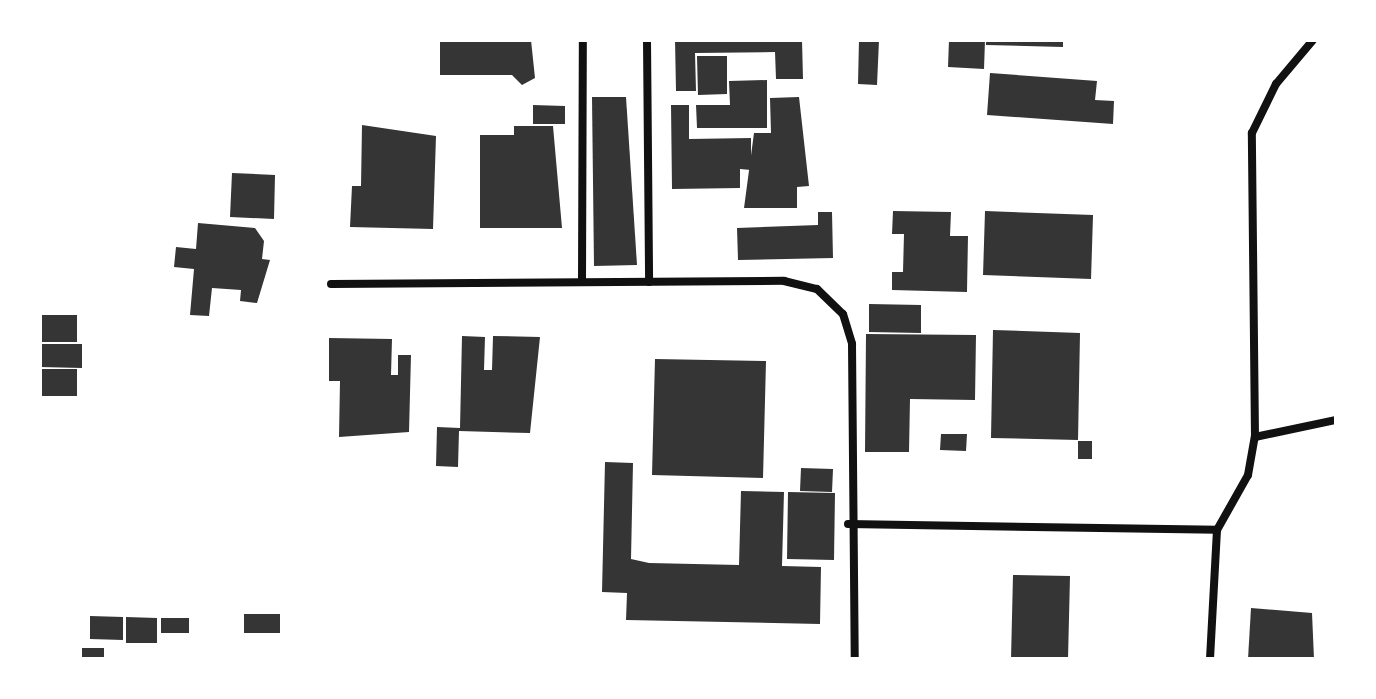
<!DOCTYPE html>
<html>
<head>
<meta charset="utf-8">
<style>
  body { margin:0 }
  #map { position:relative; width:1376px; height:699px; overflow:hidden; background:#fff; font-family:Rubik,sans-serif }
  div>[style] { position:absolute }
  [style*='--x'] { left:calc(var(--x)*1px); top:calc(var(--y)*1px); width:calc(var(--w)*1px); rotate:calc(var(--a)*1deg) }
  .building>* { inset:0; background:#353535 }
  .minor>* { height:8px; margin:-4px; padding:0 4px; transform-origin:4px; border-radius:4px; background:#111 }
  span { translate:-50% -50%; white-space:nowrap; text-align:center; line-height:1.15; -webkit-text-stroke:7px #fff; paint-order:stroke }
  .frame { position:absolute; inset:0; border:42px solid #fff; pointer-events:none }
</style>
</head>
<body>
<div id="map">
  <div class="building">
    <div style="clip-path:polygon(440px 40px,531px 40px,535px 78px,522px 85px,512px 75px,440px 75px)"></div>
    <div style="clip-path:polygon(675px 40px,802px 40px,803px 79px,776px 79px,775px 52px,695px 53px,696px 91px,676px 91px)"></div>
    <div style="clip-path:polygon(859px 40px,879px 40px,877px 85px,858px 84px)"></div>
    <div style="clip-path:polygon(949px 40px,985px 40px,984px 69px,948px 67px)"></div>
    <div style="clip-path:polygon(986px 40px,1063px 40px,1063px 47px,986px 45px)"></div>
    <div style="clip-path:polygon(697px 56px,727px 56px,727px 94px,698px 95px)"></div>
    <div style="clip-path:polygon(990px 73px,1097px 81px,1095px 100px,1114px 101px,1113px 124px,987px 115px)"></div>
    <div style="clip-path:polygon(767px 80px,767px 128px,697px 128px,696px 105px,730px 105px,729px 81px)"></div>
    <div style="clip-path:polygon(592px 97px,626px 97px,637px 265px,594px 266px)"></div>
    <div style="clip-path:polygon(799px 97px,809px 186px,797px 187px,797px 208px,744px 208px,754px 133px,771px 133px,770px 98px)"></div>
    <div style="clip-path:polygon(533px 105px,565px 106px,565px 124px,533px 124px)"></div>
    <div style="clip-path:polygon(671px 105px,689px 105px,689px 139px,751px 138px,751px 170px,740px 169px,740px 188px,672px 189px)"></div>
    <div style="clip-path:polygon(362px 125px,436px 136px,433px 229px,350px 227px,352px 186px,361px 186px)"></div>
    <div style="clip-path:polygon(514px 126px,553px 126px,562px 228px,480px 228px,480px 135px,514px 135px)"></div>
    <div style="clip-path:polygon(232px 173px,275px 175px,274px 219px,230px 217px)"></div>
    <div style="clip-path:polygon(893px 211px,951px 212px,950px 236px,968px 236px,967px 292px,892px 290px,892px 272px,903px 272px,904px 234px,892px 234px)"></div>
    <div style="clip-path:polygon(985px 211px,1093px 215px,1091px 279px,983px 275px)"></div>
    <div style="clip-path:polygon(818px 212px,832px 212px,833px 258px,738px 260px,737px 228px,818px 225px)"></div>
    <div style="clip-path:polygon(198px 223px,255px 228px,264px 241px,262px 259px,270px 260px,257px 303px,240px 301px,241px 290px,212px 288px,209px 316px,190px 315px,194px 269px,174px 267px,176px 247px,196px 249px)"></div>
    <div style="clip-path:polygon(869px 304px,921px 305px,921px 333px,869px 332px)"></div>
    <div style="clip-path:polygon(40px 315px,77px 315px,77px 342px,40px 342px)"></div>
    <div style="clip-path:polygon(993px 330px,1080px 333px,1078px 440px,991px 438px)"></div>
    <div style="clip-path:polygon(866px 334px,976px 335px,975px 400px,910px 399px,909px 452px,865px 452px)"></div>
    <div style="clip-path:polygon(462px 336px,485px 337px,484px 370px,492px 370px,493px 336px,540px 337px,530px 433px,459px 431px,458px 467px,436px 466px,437px 427px,460px 428px)"></div>
    <div style="clip-path:polygon(329px 338px,392px 339px,391px 375px,398px 375px,398px 355px,411px 355px,409px 432px,339px 437px,340px 381px,329px 381px)"></div>
    <div style="clip-path:polygon(40px 344px,82px 344px,82px 368px,40px 367px)"></div>
    <div style="clip-path:polygon(655px 359px,766px 361px,763px 478px,652px 475px)"></div>
    <div style="clip-path:polygon(40px 369px,77px 369px,77px 396px,40px 396px)"></div>
    <div style="clip-path:polygon(941px 434px,967px 434px,966px 451px,940px 450px)"></div>
    <div style="clip-path:polygon(1078px 441px,1092px 441px,1092px 459px,1078px 459px)"></div>
    <div style="clip-path:polygon(605px 462px,633px 463px,631px 559px,649px 563px,739px 565px,741px 491px,784px 492px,782px 566px,821px 567px,820px 624px,626px 620px,627px 593px,602px 592px)"></div>
    <div style="clip-path:polygon(801px 468px,833px 469px,832px 492px,800px 491px)"></div>
    <div style="clip-path:polygon(788px 492px,835px 493px,834px 560px,787px 559px)"></div>
    <div style="clip-path:polygon(1013px 575px,1070px 576px,1068px 659px,1011px 659px)"></div>
    <div style="clip-path:polygon(1251px 608px,1312px 613px,1314px 659px,1248px 659px)"></div>
    <div style="clip-path:polygon(244px 614px,280px 614px,280px 633px,244px 633px)"></div>
    <div style="clip-path:polygon(90px 616px,123px 617px,123px 640px,90px 639px)"></div>
    <div style="clip-path:polygon(126px 617px,157px 618px,157px 643px,126px 643px)"></div>
    <div style="clip-path:polygon(161px 618px,189px 618px,189px 633px,161px 633px)"></div>
    <div style="clip-path:polygon(82px 648px,104px 648px,104px 659px,82px 659px)"></div>
  </div>
  <div class="minor">
    <div style="--x:647;--y:40;--w:242;--a:89.5"></div>
    <div style="--x:582;--y:282;--w:242;--a:-89.8"></div>
    <div style="--x:331;--y:284;--w:453;--a:-0.4"></div>
    <div style="--x:784;--y:281;--w:34;--a:14"></div>
    <div style="--x:817;--y:289;--w:36;--a:44"></div>
    <div style="--x:843;--y:314;--w:31;--a:73"></div>
    <div style="--x:852;--y:344;--w:315;--a:89.5"></div>
    <div style="--x:1255;--y:437;--w:83;--a:-11.9"></div>
    <div style="--x:848;--y:524;--w:369;--a:0.9"></div>
    <div style="--x:1210;--y:659;--w:129;--a:-86.9"></div>
    <div style="--x:1217;--y:530;--w:63;--a:-60.6"></div>
    <div style="--x:1248;--y:475;--w:39;--a:-80"></div>
    <div style="--x:1255;--y:437;--w:304;--a:-90.6"></div>
    <div style="--x:1252;--y:133;--w:55;--a:-63.9"></div>
    <div style="--x:1276;--y:84;--w:57;--a:-49.9"></div>
  </div>
  <div class="frame"></div>
</div>
</body>
</html>
